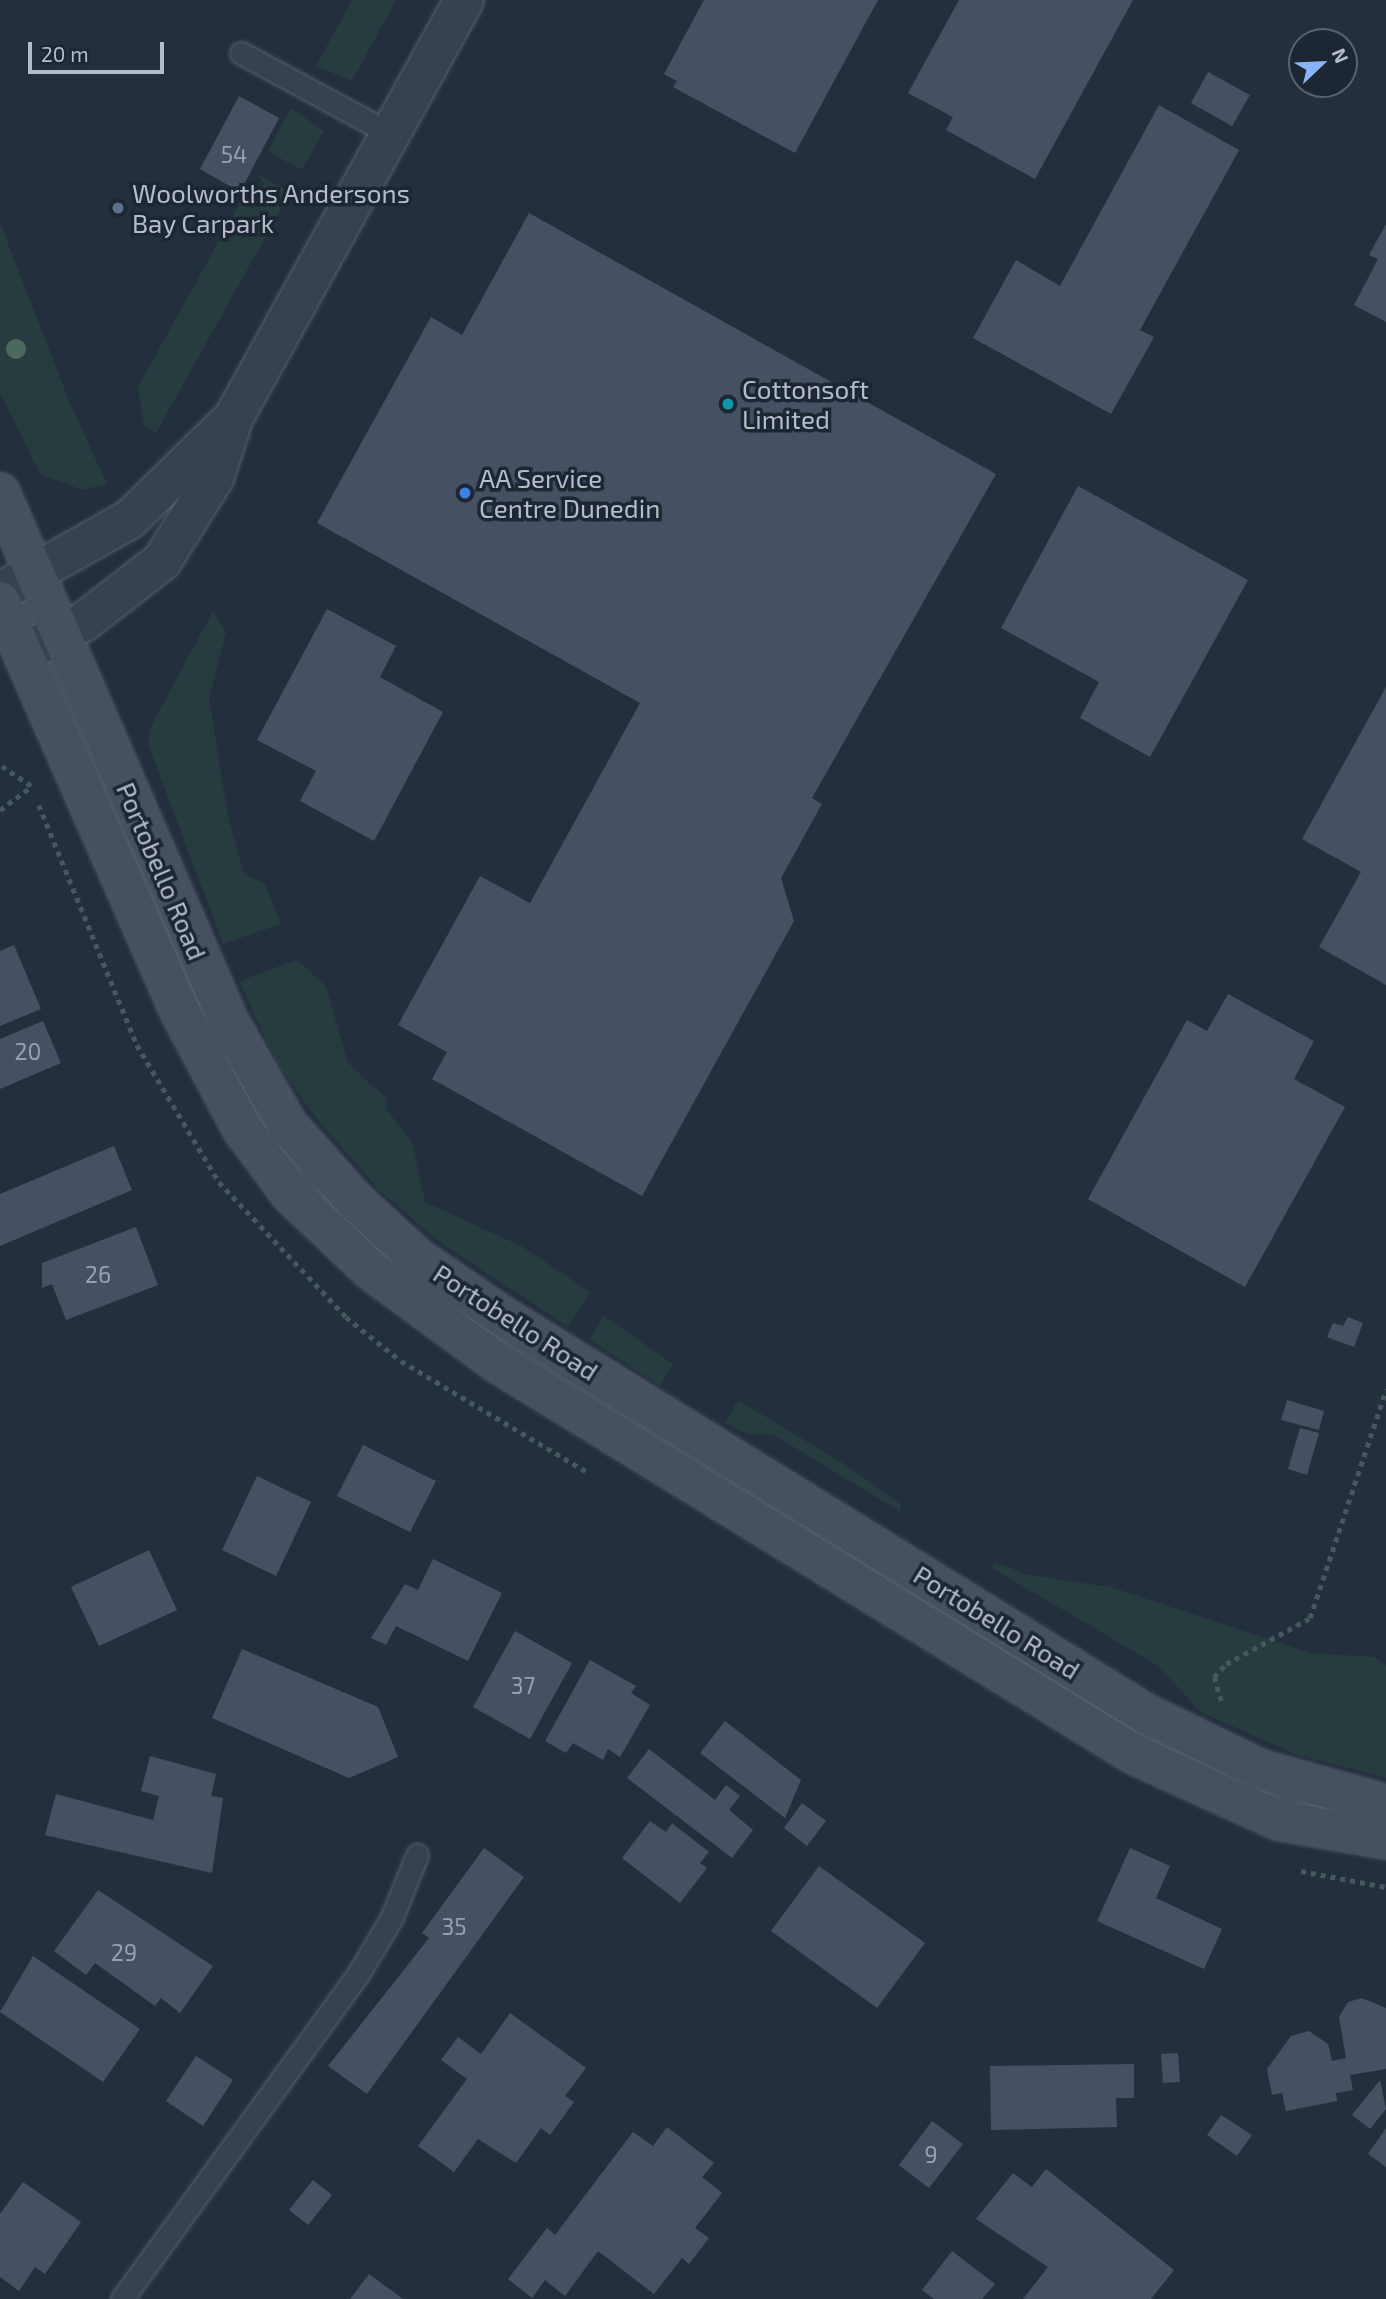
<!DOCTYPE html>
<html>
<head>
<meta charset="utf-8">
<style>
  body { margin:0 }
  #map { position:relative; width:1386px; height:2299px; overflow:hidden; background:#242f3e; font-family:"Exo 2",sans-serif }
  div>[style] { position:absolute }
  [style*='--x'] { left:calc(var(--x)*1px); top:calc(var(--y)*1px); width:calc(var(--w)*1px); rotate:calc(var(--a)*1deg) }
  .green>* { inset:0; background:#263c3f }
  .building>* { inset:0; background:#455162 }
  .path>* { height:4.5px; margin-top:-2.25px; transform-origin:0; background:repeating-linear-gradient(90deg,#44595c 0 5px,transparent 0 10px) }
  .roads { filter:drop-shadow(0 0 2px #565f6c) drop-shadow(0 0 2px #565f6c) }
  .service>* { height:21px; margin:-10.5px; padding:0 10.5px; transform-origin:10.5px; border-radius:10.5px; background:#38414e }
  .minor>* { height:38px; margin:-19px; padding:0 19px; transform-origin:19px; border-radius:19px; background:#38414e }
  .secondary>* { height:38px; margin:-19px; padding:0 19px; transform-origin:19px; border-radius:19px; background:#465061 }
  .trees>* { width:20px; height:20px; margin:-10px; border-radius:50%; background:#4b6a5d }
  .dots>* { width:19px; height:19px; translate:-50% -50%; box-sizing:border-box; border:4px solid #1d2633; border-radius:50% }
  span { translate:-50% -50%; white-space:nowrap; text-align:center; line-height:1.15; -webkit-text-stroke:7px #1d2633; paint-order:stroke }
  .number-label { font-size:23px; color:#98a1af }
  .number-label span { -webkit-text-stroke-width:0 }
  .poi-label { font-size:26px; color:#b4bcc9 }
  .left { translate:0 -50%; text-align:left }
  .street-label { font-size:26px; color:#b4bcc9 }
  .north { position:absolute; left:1288px; top:28px; width:70px; height:70px; box-sizing:border-box; background:#1d2633; border:2px solid #59626f; border-radius:50%; rotate:67deg; font-size:19px; font-weight:700; line-height:28px; text-align:center; color:#b4bcc9 }
  .north::after { content:''; display:block; margin:auto; width:24px; height:32px; background:#8ab4f8; clip-path:polygon(50% 0,100% 100%,50% 72%,0 100%) }
  .scale { position:absolute; left:28px; top:42px; width:136px; height:32px; box-sizing:border-box; border:4px solid #b4bcc9; border-top:0; padding-left:9px; font-size:21px; line-height:24px; white-space:nowrap; color:#b4bcc9; -webkit-text-stroke:5px #1d2633; paint-order:stroke }
</style>
</head>
<body>
<div id="map">
  <div class="green">
    <div style="clip-path:polygon(352px 0,396px 0,352px 81px,316px 66px)"></div>
    <div style="clip-path:polygon(291px 108px,324px 131px,301px 170px,268px 151px)"></div>
    <div style="clip-path:polygon(257px 174px,290px 193px,156px 433px,144px 426px,138px 387px,245px 194px,256px 198px,264px 184px)"></div>
    <div style="clip-path:polygon(0 223px,69px 401px,107px 484px,82px 490px,40px 474px,0 393px)"></div>
    <div style="clip-path:polygon(213px 611px,226px 632px,209px 698px,228px 817px,244px 873px,265px 884px,281px 924px,223px 944px,148px 744px,150px 728px)"></div>
    <div style="clip-path:polygon(297px 960px,326px 986px,348px 1063px,386px 1098px,387px 1110px,412px 1142px,425px 1202px,523px 1247px,590px 1292px,568px 1327px,438px 1241px,378px 1189px,316px 1118px,277px 1063px,239px 981px)"></div>
    <div style="clip-path:polygon(603px 1315px,673px 1364px,660px 1386px,590px 1340px)"></div>
    <div style="clip-path:polygon(738px 1400px,849px 1467px,900px 1504px,901px 1512px,774px 1435px,747px 1434px,725px 1423px)"></div>
    <div style="clip-path:polygon(996px 1562px,1026px 1574px,1114px 1588px,1310px 1653px,1374px 1657px,1386px 1665px,1386px 1778px,1298px 1755px,1202px 1713px,1157px 1665px,990px 1567px)"></div>
  </div>
  <div class="building">
    <div style="clip-path:polygon(704px 0,878px 0,795px 153px,673px 87px,677px 81px,664px 74px)"></div>
    <div style="clip-path:polygon(959px 0,1133px 0,1035px 179px,946px 130px,953px 117px,908px 93px)"></div>
    <div style="clip-path:polygon(1208px 72px,1250px 95px,1232px 126px,1191px 103px)"></div>
    <div style="clip-path:polygon(239px 96px,279px 118px,240px 192px,200px 169px)"></div>
    <div style="clip-path:polygon(1159px 105px,1239px 150px,1140px 330px,1154px 337px,1111px 414px,973px 338px,1016px 260px,1060px 286px)"></div>
    <div style="clip-path:polygon(529px 213px,996px 474px,812px 798px,822px 804px,781px 878px,794px 921px,642px 1196px,432px 1079px,447px 1052px,398px 1025px,480px 876px,530px 903px,640px 703px,317px 523px,431px 317px,462px 335px)"></div>
    <div style="clip-path:polygon(1386px 224px,1386px 322px,1354px 305px,1378px 259px,1369px 255px)"></div>
    <div style="clip-path:polygon(1078px 486px,1248px 580px,1150px 757px,1080px 718px,1099px 682px,1001px 628px)"></div>
    <div style="clip-path:polygon(327px 609px,396px 646px,380px 677px,443px 712px,374px 841px,300px 801px,316px 771px,257px 740px)"></div>
    <div style="clip-path:polygon(1386px 687px,1386px 985px,1319px 947px,1361px 872px,1302px 839px)"></div>
    <div style="clip-path:polygon(14px 945px,41px 1009px,0 1026px,0 951px)"></div>
    <div style="clip-path:polygon(1228px 994px,1314px 1041px,1294px 1079px,1345px 1107px,1245px 1287px,1088px 1199px,1187px 1020px,1207px 1031px)"></div>
    <div style="clip-path:polygon(43px 1021px,61px 1063px,0 1089px,0 1039px)"></div>
    <div style="clip-path:polygon(114px 1146px,132px 1190px,0 1246px,0 1194px)"></div>
    <div style="clip-path:polygon(136px 1227px,158px 1285px,66px 1320px,52px 1284px,42px 1288px,42px 1263px)"></div>
    <div style="clip-path:polygon(1348px 1317px,1363px 1323px,1354px 1347px,1327px 1337px,1333px 1323px,1343px 1326px)"></div>
    <div style="clip-path:polygon(1287px 1400px,1324px 1411px,1319px 1430px,1281px 1420px)"></div>
    <div style="clip-path:polygon(1300px 1428px,1319px 1433px,1307px 1475px,1288px 1469px)"></div>
    <div style="clip-path:polygon(363px 1445px,436px 1481px,410px 1532px,337px 1496px)"></div>
    <div style="clip-path:polygon(257px 1476px,311px 1502px,276px 1576px,222px 1550px)"></div>
    <div style="clip-path:polygon(149px 1550px,177px 1610px,99px 1646px,71px 1587px)"></div>
    <div style="clip-path:polygon(433px 1559px,502px 1593px,468px 1661px,396px 1626px,386px 1645px,371px 1638px,405px 1584px,418px 1590px)"></div>
    <div style="clip-path:polygon(515px 1631px,572px 1663px,530px 1739px,473px 1707px)"></div>
    <div style="clip-path:polygon(242px 1649px,378px 1707px,398px 1757px,349px 1778px,212px 1718px)"></div>
    <div style="clip-path:polygon(590px 1660px,636px 1686px,631px 1693px,650px 1705px,620px 1757px,608px 1749px,603px 1760px,573px 1743px,566px 1753px,545px 1741px)"></div>
    <div style="clip-path:polygon(725px 1721px,801px 1780px,785px 1818px,700px 1753px)"></div>
    <div style="clip-path:polygon(649px 1749px,715px 1800px,726px 1785px,740px 1796px,729px 1810px,753px 1830px,732px 1858px,627px 1778px)"></div>
    <div style="clip-path:polygon(150px 1756px,216px 1774px,211px 1796px,223px 1798px,212px 1873px,45px 1835px,56px 1794px,153px 1820px,159px 1796px,141px 1791px)"></div>
    <div style="clip-path:polygon(802px 1803px,826px 1821px,807px 1846px,784px 1828px)"></div>
    <div style="clip-path:polygon(650px 1821px,666px 1832px,672px 1823px,709px 1852px,700px 1863px,707px 1868px,680px 1903px,622px 1858px)"></div>
    <div style="clip-path:polygon(484px 1848px,524px 1877px,367px 2094px,328px 2066px,429px 1938px,422px 1933px)"></div>
    <div style="clip-path:polygon(1130px 1848px,1170px 1866px,1156px 1898px,1222px 1929px,1204px 1969px,1097px 1921px)"></div>
    <div style="clip-path:polygon(819px 1866px,925px 1943px,877px 2008px,771px 1931px)"></div>
    <div style="clip-path:polygon(98px 1890px,213px 1966px,180px 2013px,161px 1998px,155px 2006px,95px 1963px,86px 1975px,54px 1951px)"></div>
    <div style="clip-path:polygon(33px 1956px,140px 2029px,103px 2082px,0 2012px)"></div>
    <div style="clip-path:polygon(1362px 1998px,1386px 2008px,1386px 2069px,1350px 2075px,1353px 2090px,1336px 2093px,1337px 2101px,1286px 2111px,1282px 2093px,1272px 2095px,1267px 2069px,1291px 2036px,1309px 2031px,1328px 2044px,1332px 2061px,1346px 2058px,1339px 2017px,1348px 2002px)"></div>
    <div style="clip-path:polygon(510px 2013px,586px 2068px,565px 2096px,574px 2102px,550px 2135px,541px 2128px,516px 2163px,478px 2139px,454px 2172px,418px 2146px,467px 2079px,441px 2060px,458px 2037px,481px 2054px)"></div>
    <div style="clip-path:polygon(1178px 2053px,1180px 2082px,1163px 2083px,1161px 2054px)"></div>
    <div style="clip-path:polygon(196px 2056px,233px 2080px,203px 2126px,166px 2101px)"></div>
    <div style="clip-path:polygon(1134px 2064px,1134px 2098px,1116px 2098px,1117px 2127px,991px 2130px,990px 2066px)"></div>
    <div style="clip-path:polygon(1380px 2080px,1386px 2109px,1370px 2129px,1352px 2115px)"></div>
    <div style="clip-path:polygon(1221px 2115px,1252px 2135px,1237px 2156px,1207px 2135px)"></div>
    <div style="clip-path:polygon(932px 2121px,963px 2144px,929px 2188px,899px 2165px)"></div>
    <div style="clip-path:polygon(667px 2127px,714px 2163px,702px 2177px,722px 2193px,695px 2228px,709px 2238px,689px 2264px,682px 2258px,654px 2294px,598px 2251px,565px 2296px,545px 2280px,532px 2298px,508px 2279px,547px 2228px,555px 2235px,633px 2132px,653px 2146px)"></div>
    <div style="clip-path:polygon(1386px 2128px,1386px 2167px,1368px 2154px)"></div>
    <div style="clip-path:polygon(1046px 2169px,1174px 2270px,1151px 2299px,1023px 2299px,1048px 2267px,976px 2219px,1013px 2173px,1032px 2187px)"></div>
    <div style="clip-path:polygon(313px 2180px,332px 2195px,308px 2225px,289px 2210px)"></div>
    <div style="clip-path:polygon(23px 2182px,81px 2222px,45px 2274px,35px 2267px,19px 2291px,0 2277px,0 2214px)"></div>
    <div style="clip-path:polygon(952px 2251px,995px 2284px,982px 2299px,934px 2299px,922px 2290px)"></div>
    <div style="clip-path:polygon(369px 2274px,403px 2299px,350px 2299px)"></div>
  </div>
  <div class="path">
    <div style="--x:2;--y:766;--w:36;--a:34"></div>
    <div style="--x:39;--y:805;--w:259;--a:67.8"></div>
    <div style="--x:137;--y:1045;--w:160;--a:59.1"></div>
    <div style="--x:219;--y:1182;--w:185;--a:46.7"></div>
    <div style="--x:346;--y:1317;--w:70;--a:38.7"></div>
    <div style="--x:401;--y:1361;--w:217;--a:30.8"></div>
    <div style="--x:0;--y:810;--w:40;--a:-37"></div>
    <div style="--x:1221;--y:1701;--w:25;--a:-106"></div>
    <div style="--x:1214;--y:1677;--w:18;--a:-47"></div>
    <div style="--x:1226;--y:1664;--w:96;--a:-28.7"></div>
    <div style="--x:1310;--y:1618;--w:241;--a:-71.6"></div>
    <div style="--x:1301;--y:1871;--w:86;--a:10.7"></div>
  </div>
  <div class="roads">
    <div class="service">
      <div style="--x:241;--y:53;--w:170;--a:28.4"></div>
      <div style="--x:122;--y:2299;--w:405;--a:-54"></div>
      <div style="--x:360;--y:1971;--w:63;--a:-59.3"></div>
      <div style="--x:392;--y:1917;--w:67;--a:-68"></div>
    </div>
    <div class="minor">
      <div style="--x:0;--y:592;--w:149;--a:-29.3"></div>
      <div style="--x:130;--y:519;--w:146;--a:-44.4"></div>
      <div style="--x:234;--y:417;--w:476;--a:-61.1"></div>
      <div style="--x:23;--y:653;--w:70;--a:-27.3"></div>
      <div style="--x:85;--y:621;--w:98;--a:-37.9"></div>
      <div style="--x:162;--y:561;--w:98;--a:-57.9"></div>
      <div style="--x:214;--y:478;--w:52;--a:-71.9"></div>
    </div>
    <div class="secondary">
      <div style="--x:0;--y:493;--w:575;--a:66.64"></div>
      <div style="--x:228;--y:1021;--w:121;--a:60.3"></div>
      <div style="--x:288;--y:1126;--w:101;--a:48.2"></div>
      <div style="--x:355;--y:1201;--w:86;--a:42.6"></div>
      <div style="--x:418;--y:1259;--w:99;--a:34.3"></div>
      <div style="--x:500;--y:1315;--w:757;--a:31.72"></div>
      <div style="--x:1144;--y:1713;--w:130;--a:26"></div>
      <div style="--x:1261;--y:1770;--w:130;--a:15.6"></div>
      <div style="--x:0;--y:601;--w:448;--a:66.3"></div>
      <div style="--x:180;--y:1011;--w:132;--a:62.1"></div>
      <div style="--x:242;--y:1128;--w:82;--a:53.4"></div>
      <div style="--x:291;--y:1194;--w:110;--a:43.5"></div>
      <div style="--x:371;--y:1270;--w:157;--a:36.2"></div>
      <div style="--x:498;--y:1363;--w:747;--a:31.58"></div>
      <div style="--x:1134;--y:1754;--w:158;--a:24.6"></div>
      <div style="--x:1278;--y:1820;--w:110;--a:10"></div>
    </div>
  </div>
  <div class="trees">
    <div style="left:16px;top:349px"></div>
  </div>
  <div class="dots">
    <div style="left:118px;top:208px;background:#5c6f8a"></div>
    <div style="left:728px;top:404px;background:#0f9aa8"></div>
    <div style="left:465px;top:493px;background:#3f7fe0"></div>
  </div>
  <div class="number-label">
    <span style="left:234px;top:154px">54</span>
    <span style="left:28px;top:1051px">20</span>
    <span style="left:98px;top:1274px">26</span>
    <span style="left:523px;top:1685px">37</span>
    <span style="left:454px;top:1926px">35</span>
    <span style="left:124px;top:1952px">29</span>
    <span style="left:931px;top:2154px">9</span>
  </div>
  <div class="poi-label">
    <span class="left" style="left:132px;top:208px">Woolworths Andersons<br>Bay Carpark</span>
    <span class="left" style="left:742px;top:404px">Cottonsoft<br>Limited</span>
    <span class="left" style="left:479px;top:493px">AA Service<br>Centre Dunedin</span>
  </div>
  <div class="street-label">
    <span style="left:162px;top:871px;rotate:67deg">Portobello Road</span>
    <span style="left:516px;top:1322px;rotate:33deg">Portobello Road</span>
    <span style="left:997px;top:1622px;rotate:32deg">Portobello Road</span>
  </div>
  <div class="north">N</div>
  <div class="scale">20 m</div>
</div>
</body>
</html>
